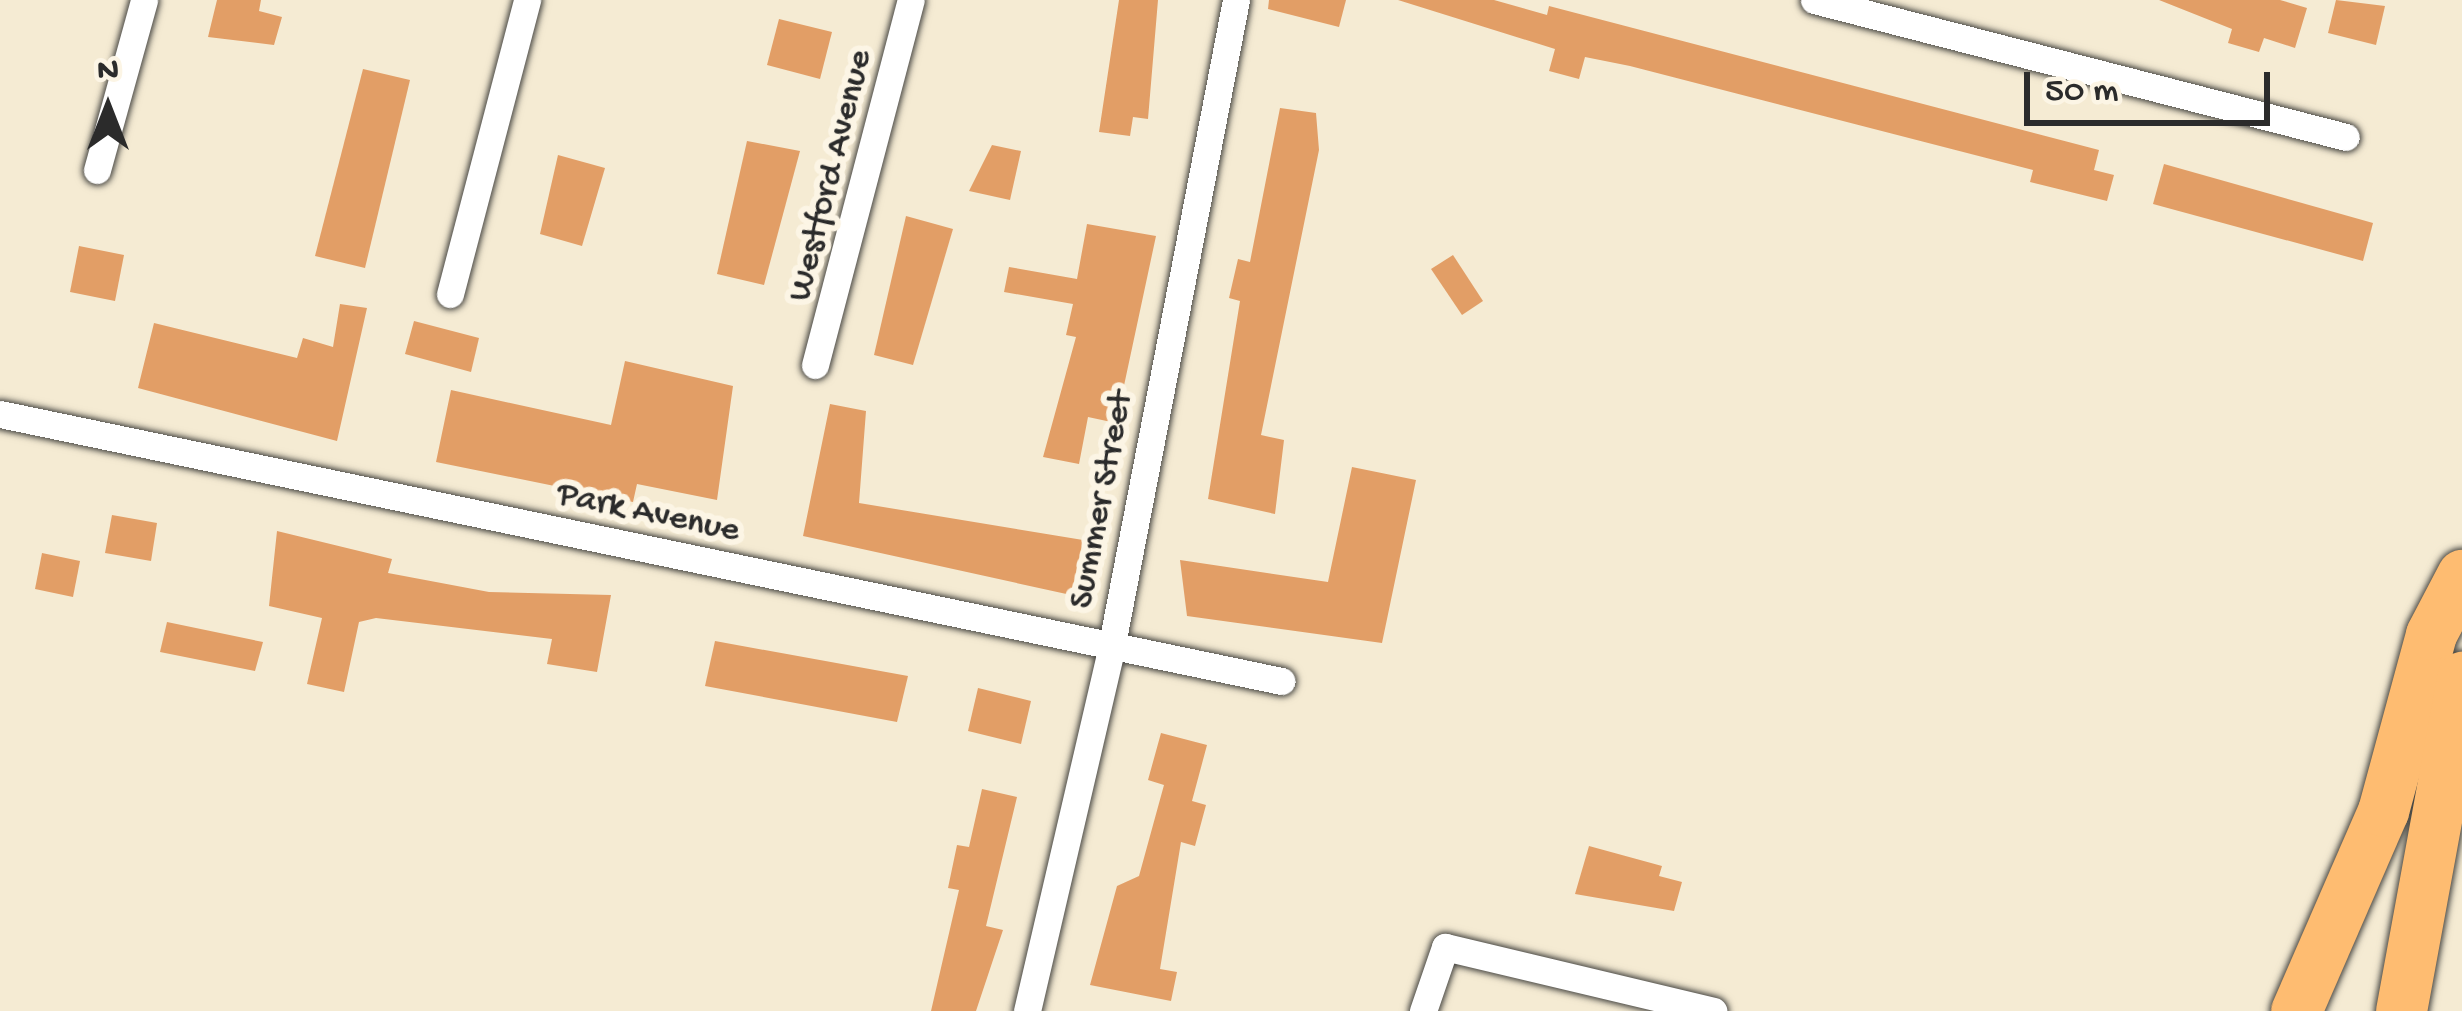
<!DOCTYPE html>
<html>
<head>
<meta charset="utf-8">
<style>
  body { margin:0 }
  #map { position:relative; width:2462px; height:1011px; overflow:hidden; background:#f5ebd3; font-family:"Gochi Hand",sans-serif }
  div>[style] { position:absolute }
  [style*='--x'] { left:calc(var(--x)*1px); top:calc(var(--y)*1px); width:calc(var(--w)*1px); rotate:calc(var(--a)*1deg) }
  .building>* { inset:0; background:#e29e66 }
  .roads { filter:drop-shadow(0 0 3px #494844) drop-shadow(0 0 3px #494844) }
  .street>* { height:27px; margin:-13.5px; padding:0 13.5px; transform-origin:13.5px; border-radius:13.5px; background:#fff }
  .highway>* { height:51px; margin:-25.5px; padding:0 25.5px; transform-origin:25.5px; border-radius:25.5px; background:#febc71 }
  span { translate:-50% -50%; white-space:nowrap; text-align:center; line-height:1.15; -webkit-text-stroke:12px #fcf5e5; paint-order:stroke }
  .street-label { font-size:36px; color:#2b2b2b }
  .north { position:absolute; left:48px; top:48px; width:120px; height:120px; -webkit-text-stroke:9px #fcf5e5; paint-order:stroke; rotate:0deg; font-size:33px; font-weight:700; line-height:48px; text-align:center; color:#2b2b2b }
  .north::after { content:''; display:block; margin:auto; width:42px; height:54px; background:#2b2b2b; clip-path:polygon(50% 0,100% 100%,50% 72%,0 100%) }
  .scale { position:absolute; left:2024px; top:72px; width:246px; height:54px; box-sizing:border-box; border:6px solid #2b2b2b; border-top:0; padding-left:15px; font-size:36px; line-height:42px; white-space:nowrap; color:#2b2b2b; -webkit-text-stroke:9px #fcf5e5; paint-order:stroke }
</style>
</head>
<body>
<div id="map">
  <div class="building">
    <div style="clip-path:polygon(217px 0,261px 0,259px 11px,282px 17px,274px 45px,208px 37px)"></div>
    <div style="clip-path:polygon(1119px 0,1158px 0,1148px 119px,1133px 117px,1130px 136px,1099px 132px)"></div>
    <div style="clip-path:polygon(1269px 0,1346px 0,1339px 27px,1268px 9px)"></div>
    <div style="clip-path:polygon(1398px 0,1494px 0,1547px 15px,1549px 6px,2099px 150px,2094px 170px,2114px 175px,2107px 201px,2030px 182px,2033px 170px,1630px 66px,1585px 57px,1579px 79px,1549px 71px,1555px 49px)"></div>
    <div style="clip-path:polygon(2159px 0,2280px 0,2307px 8px,2295px 48px,2264px 38px,2259px 52px,2228px 43px,2232px 29px)"></div>
    <div style="clip-path:polygon(2336px 0,2385px 6px,2376px 45px,2328px 33px)"></div>
    <div style="clip-path:polygon(779px 19px,832px 32px,820px 79px,767px 65px)"></div>
    <div style="clip-path:polygon(363px 69px,410px 80px,365px 268px,315px 256px)"></div>
    <div style="clip-path:polygon(1280px 108px,1316px 113px,1319px 150px,1261px 435px,1284px 440px,1275px 514px,1208px 499px,1240px 301px,1229px 298px,1238px 259px,1250px 262px)"></div>
    <div style="clip-path:polygon(747px 141px,800px 151px,764px 285px,717px 274px)"></div>
    <div style="clip-path:polygon(992px 145px,1021px 151px,1010px 200px,969px 191px)"></div>
    <div style="clip-path:polygon(558px 155px,605px 168px,582px 246px,540px 234px)"></div>
    <div style="clip-path:polygon(2164px 164px,2373px 223px,2363px 261px,2153px 204px)"></div>
    <div style="clip-path:polygon(906px 216px,953px 229px,913px 365px,874px 355px)"></div>
    <div style="clip-path:polygon(1087px 224px,1156px 236px,1116px 423px,1088px 417px,1079px 464px,1043px 457px,1076px 337px,1066px 335px,1073px 304px,1004px 292px,1009px 267px,1077px 279px)"></div>
    <div style="clip-path:polygon(79px 246px,124px 255px,115px 301px,70px 292px)"></div>
    <div style="clip-path:polygon(1453px 255px,1483px 301px,1462px 315px,1431px 269px)"></div>
    <div style="clip-path:polygon(340px 304px,367px 308px,337px 441px,138px 388px,154px 323px,297px 358px,303px 338px,333px 347px)"></div>
    <div style="clip-path:polygon(414px 321px,479px 338px,471px 372px,405px 354px)"></div>
    <div style="clip-path:polygon(625px 361px,733px 386px,717px 500px,637px 484px,633px 502px,436px 462px,451px 390px,611px 425px)"></div>
    <div style="clip-path:polygon(830px 404px,866px 411px,859px 503px,1083px 540px,1071px 595px,803px 536px)"></div>
    <div style="clip-path:polygon(1352px 467px,1416px 480px,1382px 643px,1187px 616px,1180px 560px,1328px 582px)"></div>
    <div style="clip-path:polygon(112px 515px,157px 523px,151px 561px,105px 553px)"></div>
    <div style="clip-path:polygon(277px 531px,392px 559px,388px 573px,489px 592px,611px 595px,597px 672px,547px 664px,552px 639px,376px 618px,359px 622px,344px 692px,307px 684px,322px 618px,269px 606px)"></div>
    <div style="clip-path:polygon(42px 553px,80px 561px,73px 597px,35px 589px)"></div>
    <div style="clip-path:polygon(167px 622px,263px 642px,255px 671px,160px 652px)"></div>
    <div style="clip-path:polygon(715px 641px,908px 676px,897px 722px,705px 686px)"></div>
    <div style="clip-path:polygon(978px 688px,1031px 701px,1021px 744px,968px 731px)"></div>
    <div style="clip-path:polygon(1161px 733px,1207px 745px,1192px 801px,1206px 805px,1195px 846px,1181px 842px,1160px 969px,1177px 972px,1171px 1001px,1090px 985px,1117px 886px,1139px 876px,1164px 785px,1148px 780px)"></div>
    <div style="clip-path:polygon(982px 789px,1017px 797px,986px 926px,1003px 930px,976px 1011px,931px 1011px,959px 890px,948px 888px,957px 845px,969px 847px)"></div>
    <div style="clip-path:polygon(1589px 846px,1662px 866px,1659px 876px,1682px 882px,1674px 911px,1575px 894px)"></div>
  </div>
  <div class="roads">
    <div class="street">
      <div style="--x:1814;--y:0;--w:549;--a:14.44"></div>
      <div style="--x:97;--y:170;--w:176;--a:-74.5"></div>
      <div style="--x:450;--y:294;--w:304;--a:-75.3"></div>
      <div style="--x:815;--y:365;--w:377;--a:-75.3"></div>
      <div style="--x:0;--y:414;--w:1309;--a:11.77"></div>
      <div style="--x:1027;--y:1011;--w:372;--a:-76.9"></div>
      <div style="--x:1111;--y:649;--w:661;--a:-79.1"></div>
      <div style="--x:1423;--y:1011;--w:68;--a:-71"></div>
      <div style="--x:1445;--y:947;--w:276;--a:13.4"></div>
    </div>
    <div class="highway">
      <div style="--x:2296;--y:1011;--w:218;--a:-66.5"></div>
      <div style="--x:2383;--y:811;--w:183;--a:-74.8"></div>
      <div style="--x:2431;--y:634;--w:67;--a:-62.3"></div>
      <div style="--x:2401;--y:1011;--w:340;--a:-79.6"></div>
    </div>
  </div>
  <div class="street-label">
    <span style="left:832px;top:176px;rotate:-76deg">Westford Avenue</span>
    <span style="left:1103px;top:500px;rotate:-79deg">Summer Street</span>
    <span style="left:648px;top:514px;rotate:12deg">Park Avenue</span>
  </div>
  <div class="north">N</div>
  <div class="scale">50 m</div>
</div>
</body>
</html>
